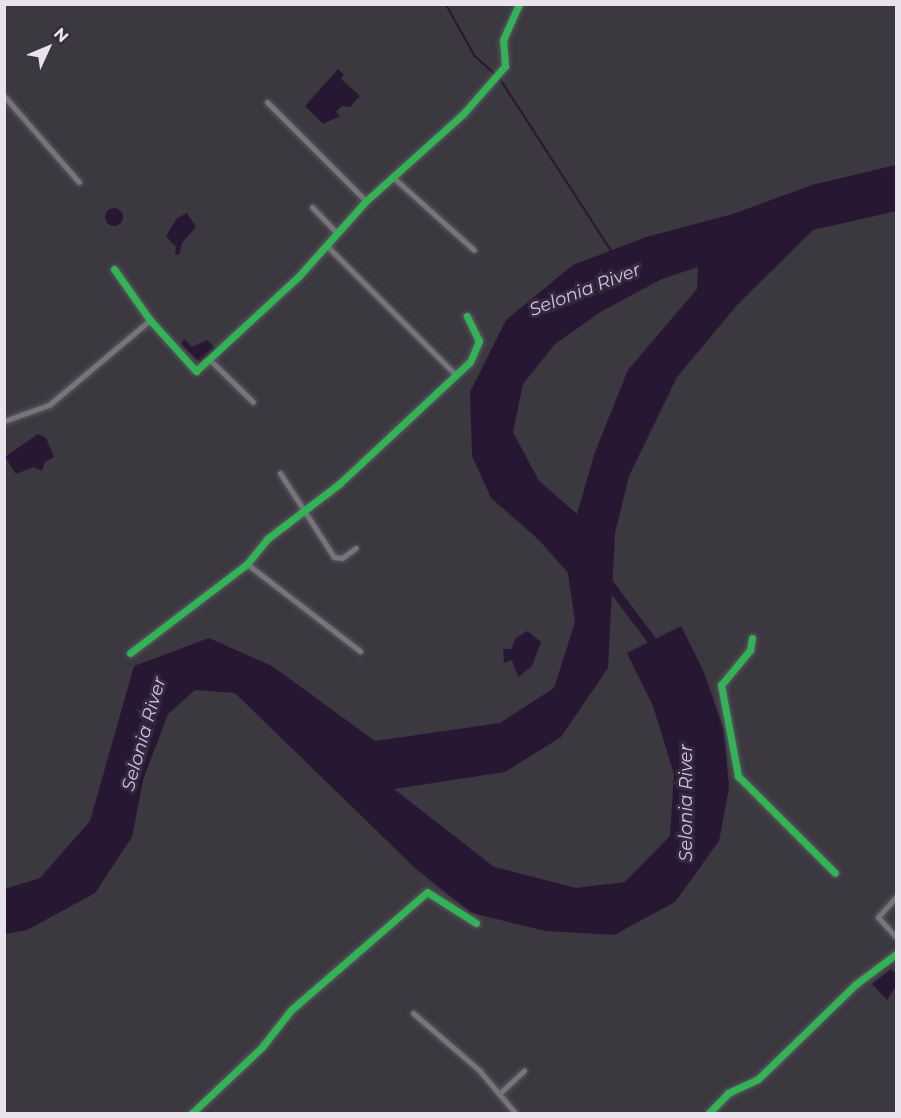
<!DOCTYPE html>
<html>
<head>
<meta charset="utf-8">
<style>
  body { margin:0 }
  #map { position:relative; width:901px; height:1118px; overflow:hidden; background:#3c3840; font-family:Montserrat,sans-serif }
  div>[style] { position:absolute }
  [style*='--x'] { left:calc(var(--x)*1px); top:calc(var(--y)*1px); width:calc(var(--w)*1px); rotate:calc(var(--a)*1deg) }
  .water>* { inset:0; background:#271732 }
  .round { border-radius:50% }
  .stream>* { height:1.5px; margin:-0.75px; padding:0 0.75px; transform-origin:0.75px; border-radius:0.75px; background:#271732 }
  .river>* { height:9px; margin:-4.5px; padding:0 4.5px; transform-origin:4.5px; border-radius:4.5px; background:#271732 }
  .roads { filter:drop-shadow(0 0 2px #5b575e) drop-shadow(0 0 2px #5b575e) }
  .street>* { height:5px; margin:-2.5px; padding:0 2.5px; transform-origin:2.5px; border-radius:2.5px; background:#77747a }
  .fast>* { height:7px; margin:-3.5px; padding:0 3.5px; transform-origin:3.5px; border-radius:3.5px; background:#30b455 }
  span { translate:-50% -50%; white-space:nowrap; text-align:center; line-height:1.15; -webkit-text-stroke:6px #322a39; paint-order:stroke }
  .water-label { font-size:18px; color:#ddbcf7; font-style:italic }
  .frame { position:absolute; inset:0; border:6px solid #e9e3ed; pointer-events:none }
  .north { position:absolute; left:18px; top:18px; width:60px; height:60px; -webkit-text-stroke:4px #322a39; paint-order:stroke; rotate:46deg; font-size:16px; font-weight:700; line-height:24px; text-align:center; color:#e9e3ed }
  .north::after { content:''; display:block; margin:auto; width:21px; height:27px; background:#e9e3ed; clip-path:polygon(50% 0,100% 100%,50% 72%,0 100%) }
</style>
</head>
<body>
<div id="map">
  <div class="water">
    <div style="clip-path:polygon(338px 69px,344px 75px,341px 79px,360px 96px,350px 107px,342px 106px,336px 112px,340px 116px,323px 124px,305px 106px)"></div>
    <div style="clip-path:polygon(evenodd,896px 165px,896px 211px,813px 230px,738px 304px,677px 377px,629px 476px,615px 533px,608px 668px,561px 737px,505px 772px,394px 789px,494px 867px,576px 888px,625px 882px,670px 836px,674px 774px,653px 706px,627px 653px,681px 626px,703px 670px,724px 730px,729px 788px,719px 841px,675px 902px,614px 935px,546px 931px,471px 913px,415px 868px,235px 693px,195px 690px,168px 714px,143px 780px,132px 837px,95px 893px,27px 930px,5px 934px,5px 889px,40px 878px,90px 821px,134px 666px,209px 638px,272px 666px,375px 741px,500px 723px,554px 688px,575px 622px,568px 573px,539px 540px,491px 498px,472px 456px,470px 392px,506px 320px,573px 265px,646px 237px,733px 214px,812px 185px,896px 165px,698px 267px,697px 289px,628px 370px,595px 452px,577px 514px,539px 481px,513px 432px,523px 384px,555px 344px,602px 311px,662px 279px,698px 267px)"></div>
    <div class="round" style="left:105px;top:208px;width:18px;height:18px"></div>
    <div style="clip-path:polygon(187px 213px,196px 227px,182px 243px,179px 255px,175px 254px,176px 247px,166px 236px,177px 218px)"></div>
    <div style="clip-path:polygon(184px 339px,192px 347px,207px 340px,215px 348px,214px 353px,199px 362px,181px 344px)"></div>
    <div style="clip-path:polygon(38px 434px,46px 438px,54px 457px,45px 462px,42px 471px,33px 467px,16px 474px,5px 457px)"></div>
    <div style="clip-path:polygon(527px 631px,541px 642px,532px 666px,518px 677px,512px 660px,504px 663px,503px 649px,511px 649px,516px 638px)"></div>
    <div style="clip-path:polygon(891px 969px,896px 974px,896px 986px,887px 1000px,872px 984px)"></div>
  </div>
  <div class="stream">
    <div style="--x:446;--y:4;--w:60;--a:60.9"></div>
    <div style="--x:475;--y:56;--w:27;--a:42"></div>
    <div style="--x:499;--y:77;--w:206;--a:57.1"></div>
  </div>
  <div class="river">
    <div style="--x:604;--y:577;--w:91;--a:53"></div>
  </div>
  <div class="roads">
    <div class="street">
      <div style="--x:4;--y:96;--w:114;--a:48.9"></div>
      <div style="--x:267;--y:102;--w:140;--a:45"></div>
      <div style="--x:395;--y:179;--w:106;--a:41.9"></div>
      <div style="--x:312;--y:207;--w:35;--a:46"></div>
      <div style="--x:327;--y:246;--w:182;--a:45"></div>
      <div style="--x:210;--y:360;--w:60;--a:44.3"></div>
      <div style="--x:4;--y:421;--w:48;--a:-19.6"></div>
      <div style="--x:49;--y:405;--w:132;--a:-40.1"></div>
      <div style="--x:280;--y:473;--w:100;--a:57.3"></div>
      <div style="--x:334;--y:557;--w:8;--a:7"></div>
      <div style="--x:342;--y:558;--w:17;--a:-36"></div>
      <div style="--x:247;--y:564;--w:143;--a:37.6"></div>
      <div style="--x:896;--y:897;--w:27;--a:132"></div>
      <div style="--x:878;--y:917;--w:27;--a:48"></div>
      <div style="--x:413;--y:1013;--w:87;--a:40.8"></div>
      <div style="--x:479;--y:1070;--w:57;--a:49.9"></div>
      <div style="--x:500;--y:1093;--w:33;--a:-43"></div>
    </div>
    <div class="fast">
      <div style="--x:114;--y:269;--w:62;--a:54.8"></div>
      <div style="--x:150;--y:320;--w:69;--a:48"></div>
      <div style="--x:196;--y:371;--w:139;--a:-42.7"></div>
      <div style="--x:298;--y:277;--w:102;--a:-48.2"></div>
      <div style="--x:366;--y:201;--w:130;--a:-41.9"></div>
      <div style="--x:463;--y:114;--w:64;--a:-48.8"></div>
      <div style="--x:505;--y:66;--w:26;--a:-94"></div>
      <div style="--x:503;--y:40;--w:39;--a:-66"></div>
      <div style="--x:752;--y:638;--w:12;--a:99"></div>
      <div style="--x:750;--y:650;--w:45;--a:129.6"></div>
      <div style="--x:721;--y:685;--w:93;--a:79.4"></div>
      <div style="--x:738;--y:776;--w:137;--a:45"></div>
      <div style="--x:130;--y:653;--w:147;--a:-37.3"></div>
      <div style="--x:247;--y:564;--w:32;--a:-51"></div>
      <div style="--x:267;--y:539;--w:91;--a:-37.4"></div>
      <div style="--x:339;--y:484;--w:179;--a:-43"></div>
      <div style="--x:470;--y:362;--w:23;--a:-67"></div>
      <div style="--x:479;--y:341;--w:28;--a:-116"></div>
      <div style="--x:191;--y:1114;--w:98;--a:-43.3"></div>
      <div style="--x:262;--y:1047;--w:47;--a:-51.9"></div>
      <div style="--x:291;--y:1010;--w:180;--a:-40.9"></div>
      <div style="--x:427;--y:892;--w:58;--a:32.3"></div>
      <div style="--x:708;--y:1114;--w:29;--a:-46"></div>
      <div style="--x:728;--y:1093;--w:33;--a:-25"></div>
      <div style="--x:758;--y:1079;--w:136;--a:-44.1"></div>
      <div style="--x:856;--y:984;--w:50;--a:-36.9"></div>
    </div>
  </div>
  <div class="water-label">
    <span style="left:585px;top:290px;rotate:-21deg">Selonia River</span>
    <span style="left:144px;top:734px;rotate:-74deg">Selonia River</span>
    <span style="left:686px;top:803px;rotate:-90deg">Selonia River</span>
  </div>
  <div class="frame"></div>
  <div class="north">N</div>
</div>
</body>
</html>
